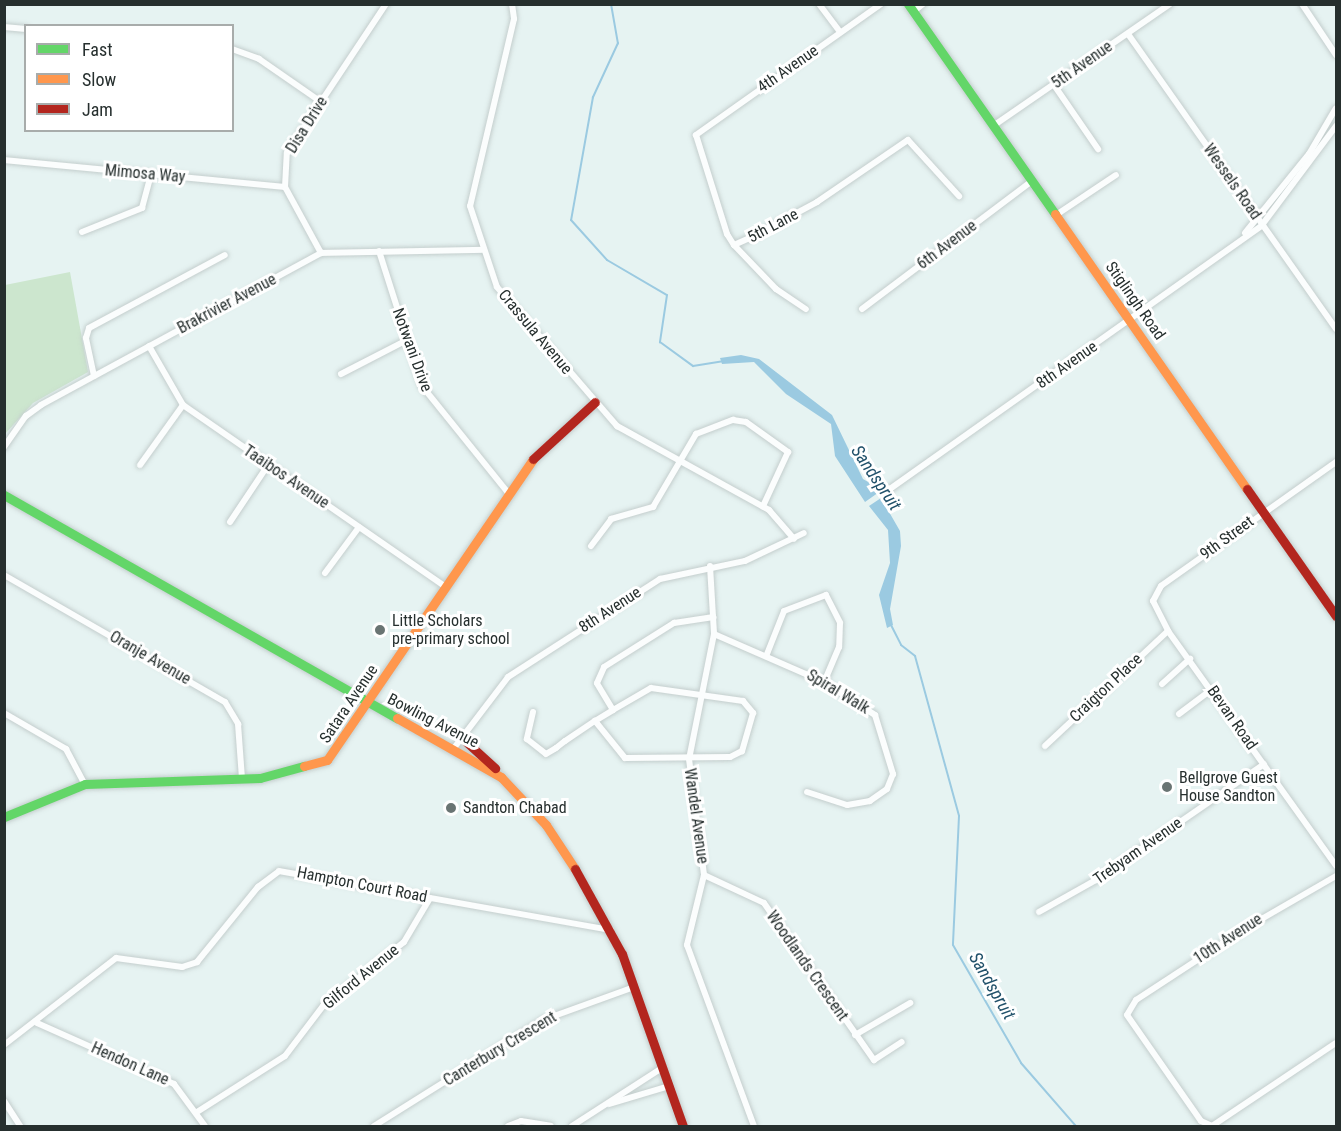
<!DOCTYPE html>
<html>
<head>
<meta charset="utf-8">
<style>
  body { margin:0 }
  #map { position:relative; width:1341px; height:1131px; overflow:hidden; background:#e6f3f2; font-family:"Roboto Condensed",sans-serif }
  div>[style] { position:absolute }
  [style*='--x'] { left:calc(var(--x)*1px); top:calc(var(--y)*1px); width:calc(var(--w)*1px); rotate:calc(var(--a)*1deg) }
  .green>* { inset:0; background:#cce6ce }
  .water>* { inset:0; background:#9bcae1 }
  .stream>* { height:2px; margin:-1px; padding:0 1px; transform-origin:1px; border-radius:1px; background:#9bcae1 }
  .roads { filter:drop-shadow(0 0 2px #c4cecd) drop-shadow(0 0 2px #c4cecd) }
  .street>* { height:6px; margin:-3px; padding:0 3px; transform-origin:3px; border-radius:3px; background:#fbfdfd }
  .fast>* { height:9px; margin:-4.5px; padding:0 4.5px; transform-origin:4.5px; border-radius:4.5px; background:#63d668 }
  .slow>* { height:9px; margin:-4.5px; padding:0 4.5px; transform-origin:4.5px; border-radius:4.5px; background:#ff974d }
  .jam>* { height:9px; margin:-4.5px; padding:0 4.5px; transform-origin:4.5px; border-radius:4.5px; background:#b3261e }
  .dots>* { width:16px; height:16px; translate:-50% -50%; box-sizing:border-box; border:3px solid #fff; border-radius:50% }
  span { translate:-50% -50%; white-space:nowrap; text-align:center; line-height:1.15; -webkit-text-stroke:6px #fff; paint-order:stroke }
  .street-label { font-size:16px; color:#262f2e }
  .poi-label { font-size:16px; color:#262f2e }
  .left { translate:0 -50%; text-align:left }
  .water-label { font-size:18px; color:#21516a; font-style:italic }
  .frame { position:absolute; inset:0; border:6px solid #262f2e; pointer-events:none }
  .legend { position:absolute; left:24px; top:24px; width:210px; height:108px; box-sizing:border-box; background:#fff; border:2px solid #a8acab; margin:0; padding:8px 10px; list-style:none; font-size:18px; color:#262f2e }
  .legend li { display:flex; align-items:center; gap:12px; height:30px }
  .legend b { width:30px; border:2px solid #a8acab }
</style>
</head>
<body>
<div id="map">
  <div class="green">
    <div style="clip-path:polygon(70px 272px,88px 372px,33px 403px,5px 434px,5px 285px)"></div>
  </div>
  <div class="water">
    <div style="clip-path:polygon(741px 355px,759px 359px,832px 415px,863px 479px,882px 490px,865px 502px,835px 456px,831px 424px,786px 394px,754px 362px,722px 364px,720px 358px)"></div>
    <div style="clip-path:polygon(881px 498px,900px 531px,901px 546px,890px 609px,893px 625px,887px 628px,879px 595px,890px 563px,888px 530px,869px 506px)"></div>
  </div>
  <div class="stream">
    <div style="--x:611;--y:4;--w:40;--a:80"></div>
    <div style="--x:618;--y:43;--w:60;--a:114.8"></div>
    <div style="--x:593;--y:97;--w:125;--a:100.1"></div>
    <div style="--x:571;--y:220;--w:54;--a:48"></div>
    <div style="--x:607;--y:260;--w:69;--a:30.3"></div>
    <div style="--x:667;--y:295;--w:48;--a:98.5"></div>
    <div style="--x:660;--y:342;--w:41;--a:36"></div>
    <div style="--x:693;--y:366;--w:30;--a:-9"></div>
    <div style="--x:891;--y:625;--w:22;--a:63"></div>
    <div style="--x:901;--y:645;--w:18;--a:38"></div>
    <div style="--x:915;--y:656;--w:166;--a:74.6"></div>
    <div style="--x:959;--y:816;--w:129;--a:92.7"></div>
    <div style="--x:953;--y:945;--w:136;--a:60"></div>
    <div style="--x:1021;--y:1063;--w:84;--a:48.9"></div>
  </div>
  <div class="roads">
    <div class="street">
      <div style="--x:512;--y:4;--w:15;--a:82"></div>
      <div style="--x:514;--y:19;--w:192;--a:103.2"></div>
      <div style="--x:470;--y:206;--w:85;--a:71.6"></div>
      <div style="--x:497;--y:287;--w:184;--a:49.2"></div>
      <div style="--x:617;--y:426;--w:174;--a:28.9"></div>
      <div style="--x:769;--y:510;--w:38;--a:49"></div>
      <div style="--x:819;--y:4;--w:35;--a:53"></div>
      <div style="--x:881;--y:4;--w:227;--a:144.7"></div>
      <div style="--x:696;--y:135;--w:104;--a:72.6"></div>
      <div style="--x:727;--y:234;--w:13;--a:58"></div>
      <div style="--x:734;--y:245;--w:17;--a:-24"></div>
      <div style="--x:750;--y:238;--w:76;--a:-28.2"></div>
      <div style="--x:817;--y:202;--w:110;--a:-34.3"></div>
      <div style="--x:908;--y:140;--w:76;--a:47.7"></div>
      <div style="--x:1302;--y:4;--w:61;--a:56.3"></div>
      <div style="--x:913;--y:12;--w:13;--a:-39"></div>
      <div style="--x:4;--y:27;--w:22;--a:5"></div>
      <div style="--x:1128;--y:34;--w:361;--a:54.8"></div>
      <div style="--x:232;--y:49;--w:29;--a:20"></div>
      <div style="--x:259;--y:59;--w:75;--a:34.7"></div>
      <div style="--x:1054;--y:85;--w:78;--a:55.5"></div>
      <div style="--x:993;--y:126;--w:215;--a:-34.6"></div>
      <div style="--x:4;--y:160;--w:282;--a:5.5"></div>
      <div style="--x:1056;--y:215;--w:72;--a:-33.7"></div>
      <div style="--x:82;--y:232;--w:65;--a:-21.8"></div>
      <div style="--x:142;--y:208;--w:35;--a:-75"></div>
      <div style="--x:1245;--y:233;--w:102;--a:-51"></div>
      <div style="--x:1309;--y:154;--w:53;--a:-59.6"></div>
      <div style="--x:734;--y:245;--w:61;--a:46.3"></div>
      <div style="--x:776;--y:289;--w:36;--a:34"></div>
      <div style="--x:379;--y:251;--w:142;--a:72.3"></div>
      <div style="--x:422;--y:386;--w:139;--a:51.1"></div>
      <div style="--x:321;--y:253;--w:75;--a:-118.6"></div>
      <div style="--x:285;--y:187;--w:34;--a:-87"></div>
      <div style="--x:287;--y:153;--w:179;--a:-56.4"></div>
      <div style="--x:862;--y:309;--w:213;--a:-37"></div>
      <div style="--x:149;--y:346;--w:68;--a:60"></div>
      <div style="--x:183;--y:405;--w:321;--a:34.7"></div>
      <div style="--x:341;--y:374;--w:74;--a:-27.3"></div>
      <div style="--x:94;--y:376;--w:39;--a:-102"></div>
      <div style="--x:86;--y:338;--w:10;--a:-73"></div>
      <div style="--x:89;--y:328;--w:154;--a:-28.2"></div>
      <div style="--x:4;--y:447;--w:38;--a:-55"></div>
      <div style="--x:26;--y:416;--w:19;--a:-36"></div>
      <div style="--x:41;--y:405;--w:319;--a:-28.5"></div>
      <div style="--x:321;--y:253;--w:162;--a:-1.1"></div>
      <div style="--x:1336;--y:462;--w:214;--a:144.7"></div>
      <div style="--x:1161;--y:586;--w:17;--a:118"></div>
      <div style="--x:1153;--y:601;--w:34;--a:63"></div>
      <div style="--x:1168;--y:631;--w:289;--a:54.4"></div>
      <div style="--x:140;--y:465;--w:74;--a:-54.4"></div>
      <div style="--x:887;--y:491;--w:460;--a:-35.3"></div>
      <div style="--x:1262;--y:225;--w:124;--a:-53.2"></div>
      <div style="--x:230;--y:522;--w:69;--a:-56.3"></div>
      <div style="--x:591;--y:546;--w:34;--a:-53"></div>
      <div style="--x:611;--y:519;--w:44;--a:-15.9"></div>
      <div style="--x:653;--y:507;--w:85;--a:-59.5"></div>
      <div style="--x:696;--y:434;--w:40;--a:-21"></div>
      <div style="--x:733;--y:420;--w:13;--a:9"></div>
      <div style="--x:746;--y:422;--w:52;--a:35.5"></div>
      <div style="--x:788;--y:452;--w:60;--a:114.8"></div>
      <div style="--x:710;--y:566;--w:68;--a:86.6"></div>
      <div style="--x:714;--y:634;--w:127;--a:101.3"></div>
      <div style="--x:689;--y:759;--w:117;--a:82.6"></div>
      <div style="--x:704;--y:875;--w:72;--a:103.7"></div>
      <div style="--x:687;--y:945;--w:193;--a:69.7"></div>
      <div style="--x:325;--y:573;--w:57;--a:-53.5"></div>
      <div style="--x:4;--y:575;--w:255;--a:29.9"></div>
      <div style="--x:225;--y:702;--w:26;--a:59"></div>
      <div style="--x:238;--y:724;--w:54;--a:85.8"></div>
      <div style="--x:714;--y:634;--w:120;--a:23.6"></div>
      <div style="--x:824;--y:682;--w:61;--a:32.9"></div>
      <div style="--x:875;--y:715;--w:62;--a:73"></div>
      <div style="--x:893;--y:774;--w:16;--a:112"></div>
      <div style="--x:887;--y:789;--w:21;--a:145"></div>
      <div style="--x:870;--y:801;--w:23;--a:170"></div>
      <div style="--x:847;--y:805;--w:42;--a:-162"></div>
      <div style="--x:767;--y:654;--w:46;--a:-68.4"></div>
      <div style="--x:784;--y:611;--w:45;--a:-20.9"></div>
      <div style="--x:826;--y:595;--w:31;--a:63"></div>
      <div style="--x:840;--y:623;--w:24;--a:92"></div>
      <div style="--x:839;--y:647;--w:38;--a:113"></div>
      <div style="--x:1162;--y:684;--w:38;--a:-42"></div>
      <div style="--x:613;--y:710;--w:31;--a:-121"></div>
      <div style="--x:597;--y:683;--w:17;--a:-66"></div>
      <div style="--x:604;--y:667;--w:83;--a:-32.2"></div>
      <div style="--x:674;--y:623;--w:40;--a:-8.5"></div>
      <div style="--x:533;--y:712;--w:28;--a:103"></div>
      <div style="--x:527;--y:739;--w:24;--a:38"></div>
      <div style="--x:546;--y:754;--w:12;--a:-31"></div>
      <div style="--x:556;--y:748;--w:11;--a:-38"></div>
      <div style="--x:565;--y:741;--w:36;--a:-34"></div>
      <div style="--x:595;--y:721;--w:21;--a:-31"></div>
      <div style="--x:613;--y:710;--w:44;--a:-30.1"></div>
      <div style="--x:651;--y:688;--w:93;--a:8"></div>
      <div style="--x:743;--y:701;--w:16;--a:50"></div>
      <div style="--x:753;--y:713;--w:40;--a:106"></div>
      <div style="--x:742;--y:751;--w:13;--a:153"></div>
      <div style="--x:730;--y:757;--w:105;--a:179.5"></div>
      <div style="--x:625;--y:758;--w:48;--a:-129"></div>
      <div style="--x:4;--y:713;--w:72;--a:30.1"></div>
      <div style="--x:66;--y:749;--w:40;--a:62"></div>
      <div style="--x:1179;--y:714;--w:41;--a:-37.1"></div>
      <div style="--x:1045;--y:746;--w:168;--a:-43.1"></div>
      <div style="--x:454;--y:748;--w:89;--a:-52.7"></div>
      <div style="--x:508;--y:677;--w:181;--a:-32.8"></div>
      <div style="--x:660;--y:579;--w:87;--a:-12"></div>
      <div style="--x:745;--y:561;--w:65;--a:-25.4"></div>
      <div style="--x:704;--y:875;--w:66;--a:25"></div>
      <div style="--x:764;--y:903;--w:192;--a:55"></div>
      <div style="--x:874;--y:1060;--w:33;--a:-33"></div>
      <div style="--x:1336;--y:876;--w:104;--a:150"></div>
      <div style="--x:1246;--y:928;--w:131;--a:146.8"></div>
      <div style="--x:1136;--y:1000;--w:17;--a:121"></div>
      <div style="--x:1127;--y:1015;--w:129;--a:55.1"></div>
      <div style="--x:1201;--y:1121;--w:12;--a:24"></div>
      <div style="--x:1212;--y:1126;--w:149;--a:-33.8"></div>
      <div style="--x:1039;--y:912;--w:65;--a:-29.3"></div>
      <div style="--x:1096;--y:880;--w:204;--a:-34.6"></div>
      <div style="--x:37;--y:1023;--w:150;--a:24"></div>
      <div style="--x:174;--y:1084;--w:52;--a:53.6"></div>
      <div style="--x:855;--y:1035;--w:64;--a:-30.2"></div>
      <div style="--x:4;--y:1045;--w:142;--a:-37.8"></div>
      <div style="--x:116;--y:958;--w:67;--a:7.8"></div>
      <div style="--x:182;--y:967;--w:16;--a:-18"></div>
      <div style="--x:197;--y:962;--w:97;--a:-50.9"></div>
      <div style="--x:258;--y:887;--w:26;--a:-37"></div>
      <div style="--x:279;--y:871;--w:337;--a:10.1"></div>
      <div style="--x:4;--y:1101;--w:30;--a:57"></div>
      <div style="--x:609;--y:1104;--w:63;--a:-16.7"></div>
      <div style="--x:197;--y:1112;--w:104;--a:-32.5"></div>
      <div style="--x:285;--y:1056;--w:63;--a:-52.8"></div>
      <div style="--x:323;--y:1006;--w:103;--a:-38.3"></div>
      <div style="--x:404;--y:942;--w:51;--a:-59.4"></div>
      <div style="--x:374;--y:1126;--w:199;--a:-32.1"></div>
      <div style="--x:543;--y:1020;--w:97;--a:-19.9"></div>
      <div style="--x:508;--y:1126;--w:14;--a:-21"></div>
      <div style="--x:521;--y:1121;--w:30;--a:9"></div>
      <div style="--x:572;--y:1126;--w:107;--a:-32.8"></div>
    </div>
    <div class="fast">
      <div style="--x:908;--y:4;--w:256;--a:55"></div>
      <div style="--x:4;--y:495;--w:452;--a:29.6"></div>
      <div style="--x:4;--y:817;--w:87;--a:-22.2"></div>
      <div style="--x:85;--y:784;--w:175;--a:-2"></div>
      <div style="--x:260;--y:778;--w:46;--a:-15.3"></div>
    </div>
    <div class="slow">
      <div style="--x:1055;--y:214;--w:335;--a:55.1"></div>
      <div style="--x:397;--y:718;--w:120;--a:29.6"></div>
      <div style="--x:501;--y:777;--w:66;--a:46.8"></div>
      <div style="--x:546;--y:825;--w:53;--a:56.6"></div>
      <div style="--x:304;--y:766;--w:24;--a:-15"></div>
      <div style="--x:327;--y:760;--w:365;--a:-55.6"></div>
    </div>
    <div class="jam">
      <div style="--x:533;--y:459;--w:84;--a:-42.6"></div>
      <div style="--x:1247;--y:489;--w:155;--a:55"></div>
      <div style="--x:462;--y:738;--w:45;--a:42.3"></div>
      <div style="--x:575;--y:869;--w:97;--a:61.1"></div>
      <div style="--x:622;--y:954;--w:182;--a:70.5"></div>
    </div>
  </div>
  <div class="dots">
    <div style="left:380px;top:630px;background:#697473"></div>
    <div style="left:1167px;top:787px;background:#697473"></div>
    <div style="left:451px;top:808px;background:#697473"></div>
  </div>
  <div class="street-label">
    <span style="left:1082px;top:65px;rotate:-35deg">5th Avenue</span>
    <span style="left:788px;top:69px;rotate:-35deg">4th Avenue</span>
    <span style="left:307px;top:125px;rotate:-58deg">Disa Drive</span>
    <span style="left:145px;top:174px;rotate:5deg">Mimosa Way</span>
    <span style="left:1232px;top:182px;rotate:55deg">Wessels Road</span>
    <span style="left:773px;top:226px;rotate:-28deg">5th Lane</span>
    <span style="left:947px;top:245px;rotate:-37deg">6th Avenue</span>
    <span style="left:1135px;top:301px;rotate:55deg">Stiglingh Road</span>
    <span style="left:227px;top:304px;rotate:-28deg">Brakrivier Avenue</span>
    <span style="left:535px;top:332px;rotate:50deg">Crassula Avenue</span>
    <span style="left:412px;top:350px;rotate:70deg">Notwani Drive</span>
    <span style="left:1067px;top:365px;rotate:-35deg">8th Avenue</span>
    <span style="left:286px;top:477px;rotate:34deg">Taaibos Avenue</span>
    <span style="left:1227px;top:538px;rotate:-36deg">9th Street</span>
    <span style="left:610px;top:610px;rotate:-33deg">8th Avenue</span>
    <span style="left:150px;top:658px;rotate:30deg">Oranje Avenue</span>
    <span style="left:1106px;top:688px;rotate:-43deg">Craigton Place</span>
    <span style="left:838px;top:692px;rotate:31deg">Spiral Walk</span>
    <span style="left:349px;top:704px;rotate:-56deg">Satara Avenue</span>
    <span style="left:1232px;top:718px;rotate:55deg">Bevan Road</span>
    <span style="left:433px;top:721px;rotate:27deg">Bowling Avenue</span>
    <span style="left:696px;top:816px;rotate:82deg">Wandel Avenue</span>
    <span style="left:1138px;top:851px;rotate:-35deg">Trebyam Avenue</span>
    <span style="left:362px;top:885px;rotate:11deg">Hampton Court Road</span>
    <span style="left:1228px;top:939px;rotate:-33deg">10th Avenue</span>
    <span style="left:807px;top:966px;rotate:55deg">Woodlands Crescent</span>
    <span style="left:361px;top:977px;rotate:-39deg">Gilford Avenue</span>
    <span style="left:500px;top:1049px;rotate:-31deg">Canterbury Crescent</span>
    <span style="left:130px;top:1064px;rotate:24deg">Hendon Lane</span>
  </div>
  <div class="poi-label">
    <span class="left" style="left:392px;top:630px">Little Scholars<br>pre-primary school</span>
    <span class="left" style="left:1179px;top:787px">Bellgrove Guest<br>House Sandton</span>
    <span class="left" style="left:463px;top:808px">Sandton Chabad</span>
  </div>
  <div class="water-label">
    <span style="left:876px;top:478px;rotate:56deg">Sandspruit</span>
    <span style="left:992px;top:986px;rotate:60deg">Sandspruit</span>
  </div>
  <div class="frame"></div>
  <ul class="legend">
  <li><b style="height:8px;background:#63d668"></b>Fast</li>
  <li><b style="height:8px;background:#ff974d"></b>Slow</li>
  <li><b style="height:8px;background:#b3261e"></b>Jam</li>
  </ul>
</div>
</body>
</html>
